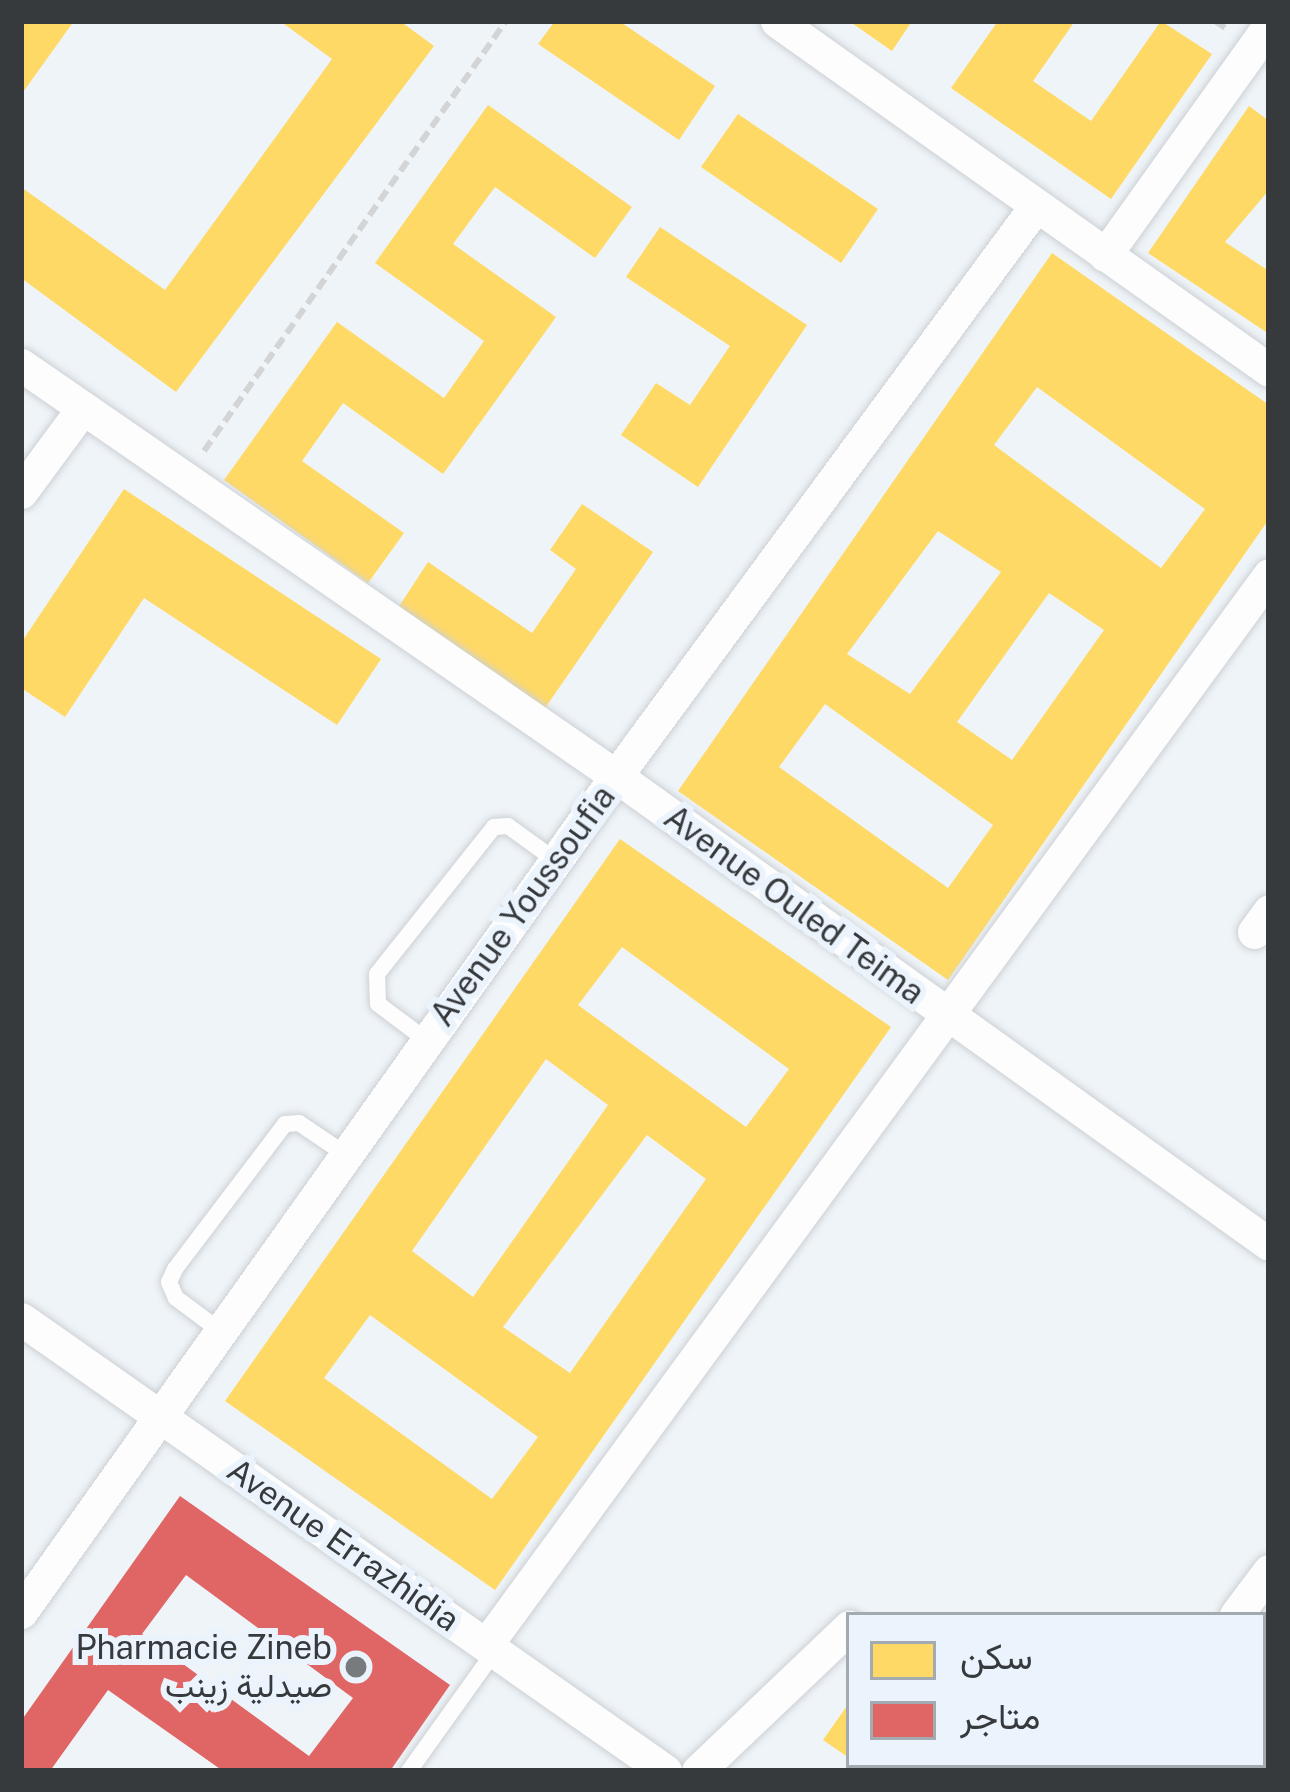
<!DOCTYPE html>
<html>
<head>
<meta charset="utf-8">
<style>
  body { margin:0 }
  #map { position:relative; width:1290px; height:1792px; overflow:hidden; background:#eff4f8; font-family:"Public Sans",Vazirmatn,sans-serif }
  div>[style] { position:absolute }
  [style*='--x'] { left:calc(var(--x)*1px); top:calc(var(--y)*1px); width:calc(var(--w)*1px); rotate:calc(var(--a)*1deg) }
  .homes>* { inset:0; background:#ffd966 }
  .shops>* { inset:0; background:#e06666 }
  .path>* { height:6px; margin-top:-3px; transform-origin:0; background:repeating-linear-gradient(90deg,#d3d4d5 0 12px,transparent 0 18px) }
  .roads { filter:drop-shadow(0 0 3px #cdd1d5) drop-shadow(0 0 3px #cdd1d5) }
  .lane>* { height:16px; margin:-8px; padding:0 8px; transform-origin:8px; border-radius:8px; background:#fdfdfe }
  .street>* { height:33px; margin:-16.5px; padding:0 16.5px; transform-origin:16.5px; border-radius:16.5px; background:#fdfdfe }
  .dots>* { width:33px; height:33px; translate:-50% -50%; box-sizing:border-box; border:6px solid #ebf4fc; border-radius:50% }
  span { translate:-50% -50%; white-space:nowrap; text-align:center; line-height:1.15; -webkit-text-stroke:12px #ebf4fc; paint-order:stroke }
  .street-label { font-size:33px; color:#373a3d }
  .poi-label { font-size:33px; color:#373a3d }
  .right { translate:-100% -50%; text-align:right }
  .frame { position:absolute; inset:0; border:24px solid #373a3d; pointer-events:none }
  .legend { position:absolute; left:846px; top:1612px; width:420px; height:156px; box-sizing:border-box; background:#ebf4fc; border:3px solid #a3aab0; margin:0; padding:15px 21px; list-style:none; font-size:36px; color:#373a3d }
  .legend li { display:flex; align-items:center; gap:24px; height:60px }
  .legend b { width:60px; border:3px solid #a3aab0 }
</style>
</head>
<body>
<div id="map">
  <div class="homes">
    <div style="clip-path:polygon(21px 21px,74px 21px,21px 95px)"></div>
    <div style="clip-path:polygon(280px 21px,400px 21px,434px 46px,176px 392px,21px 278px,21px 187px,165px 290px,332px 59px)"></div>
    <div style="clip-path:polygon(555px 21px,619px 21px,715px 86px,679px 140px,538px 44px)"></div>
    <div style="clip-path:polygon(849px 21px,912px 21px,892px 51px)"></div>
    <div style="clip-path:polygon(998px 21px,1075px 21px,1033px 81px,1091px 121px,1161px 21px,1212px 54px,1111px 199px,951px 88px)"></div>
    <div style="clip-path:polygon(488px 105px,632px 207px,595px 258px,495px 187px,453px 244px,556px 317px,443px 474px,343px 403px,302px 461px,404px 533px,368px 583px,224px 480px,337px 322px,444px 398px,484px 341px,375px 263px)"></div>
    <div style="clip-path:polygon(1249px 106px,1269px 121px,1269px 190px,1225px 242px,1269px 271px,1269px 334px,1148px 253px)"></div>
    <div style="clip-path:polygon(738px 114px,878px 209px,841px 263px,701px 167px)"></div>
    <div style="clip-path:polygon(660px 227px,807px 325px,698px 487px,621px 435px,656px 383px,690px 405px,730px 346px,626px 277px)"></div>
    <div style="clip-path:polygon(evenodd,1052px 253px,1269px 405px,1269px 519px,948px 980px,678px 791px,1052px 253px,1037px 387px,1205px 509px,1161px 568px,994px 445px,1037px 387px,1052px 253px,938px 531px,1001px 572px,910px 694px,847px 654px,938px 531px,1052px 253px,1049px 593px,1104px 630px,1012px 760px,957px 722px,1049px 593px,1052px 253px,825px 704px,993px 825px,948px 888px,779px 767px,825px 704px)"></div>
    <div style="clip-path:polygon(124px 489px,381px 659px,337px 725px,144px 598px,65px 717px,21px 688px,21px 643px)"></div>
    <div style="clip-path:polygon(582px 504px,653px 552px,543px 711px,396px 611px,428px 562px,532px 633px,576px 569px,550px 550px)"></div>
    <div style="clip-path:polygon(evenodd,620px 839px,891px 1027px,495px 1590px,225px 1401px,620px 839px,622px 947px,789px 1069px,746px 1127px,578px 1005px,622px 947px,620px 839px,546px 1059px,608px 1105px,473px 1297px,412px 1251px,546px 1059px,620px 839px,647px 1135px,706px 1179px,570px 1373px,503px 1327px,647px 1135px,620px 839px,370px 1315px,538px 1437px,492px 1499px,324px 1378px,370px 1315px)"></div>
    <div style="clip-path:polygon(849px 1703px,849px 1758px,823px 1740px)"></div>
    <div style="clip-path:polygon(859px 1765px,988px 1765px,983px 1771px)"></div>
  </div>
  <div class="shops">
    <div style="clip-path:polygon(evenodd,180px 1496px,450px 1685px,390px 1771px,223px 1771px,108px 1690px,50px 1771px,21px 1771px,21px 1721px,180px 1496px,186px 1575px,353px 1698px,309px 1756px,142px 1634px,186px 1575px)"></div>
  </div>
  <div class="path">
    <div style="--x:1215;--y:21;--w:14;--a:34"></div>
    <div style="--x:204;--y:451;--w:525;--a:-54.92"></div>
  </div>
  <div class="roads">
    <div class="lane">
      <div style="--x:426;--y:1040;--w:60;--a:-143.1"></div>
      <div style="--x:378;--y:1004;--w:30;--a:-92"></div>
      <div style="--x:377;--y:974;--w:188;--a:-51.5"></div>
      <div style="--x:494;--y:827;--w:14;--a:-4"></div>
      <div style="--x:508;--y:826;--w:58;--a:35.9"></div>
      <div style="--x:219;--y:1330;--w:54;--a:-143.3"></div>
      <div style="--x:176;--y:1298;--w:17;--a:-114"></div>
      <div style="--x:169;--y:1282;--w:14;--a:-65"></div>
      <div style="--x:175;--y:1269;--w:182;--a:-52.8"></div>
      <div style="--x:285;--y:1124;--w:14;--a:-4"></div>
      <div style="--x:299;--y:1123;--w:55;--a:34"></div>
      <div style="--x:409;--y:1771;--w:148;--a:-54.4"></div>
    </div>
    <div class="street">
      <div style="--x:777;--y:21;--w:603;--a:35.35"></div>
      <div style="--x:1105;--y:255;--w:282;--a:-54.4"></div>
      <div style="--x:21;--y:365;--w:723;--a:34.64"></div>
      <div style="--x:616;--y:776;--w:803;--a:35.63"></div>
      <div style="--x:21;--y:492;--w:104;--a:-53.6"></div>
      <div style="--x:1254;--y:932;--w:26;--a:-54"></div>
      <div style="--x:21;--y:1319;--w:787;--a:35.06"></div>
      <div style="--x:21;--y:1612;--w:1026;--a:-54.56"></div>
      <div style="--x:616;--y:776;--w:707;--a:-53.63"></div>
      <div style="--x:1236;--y:1615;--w:55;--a:-53.1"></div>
      <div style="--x:486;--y:1645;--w:1326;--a:-53.8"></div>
      <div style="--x:1140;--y:1765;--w:11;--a:34"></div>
      <div style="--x:698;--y:1771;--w:209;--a:-43.6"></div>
    </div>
  </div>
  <div class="dots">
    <div style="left:356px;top:1667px;background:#777b7e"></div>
  </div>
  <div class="street-label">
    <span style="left:794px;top:905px;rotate:36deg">Avenue Ouled Teima</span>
    <span style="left:523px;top:906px;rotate:-54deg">Avenue Youssoufia</span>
    <span style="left:343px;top:1545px;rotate:35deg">Avenue Errazhidia</span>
  </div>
  <div class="poi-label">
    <span class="right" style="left:332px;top:1667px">Pharmacie Zineb<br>صيدلية زينب</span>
  </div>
  <div class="frame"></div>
  <ul class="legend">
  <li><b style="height:33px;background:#ffd966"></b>سكن</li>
  <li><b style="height:33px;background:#e06666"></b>متاجر</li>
  </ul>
</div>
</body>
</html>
